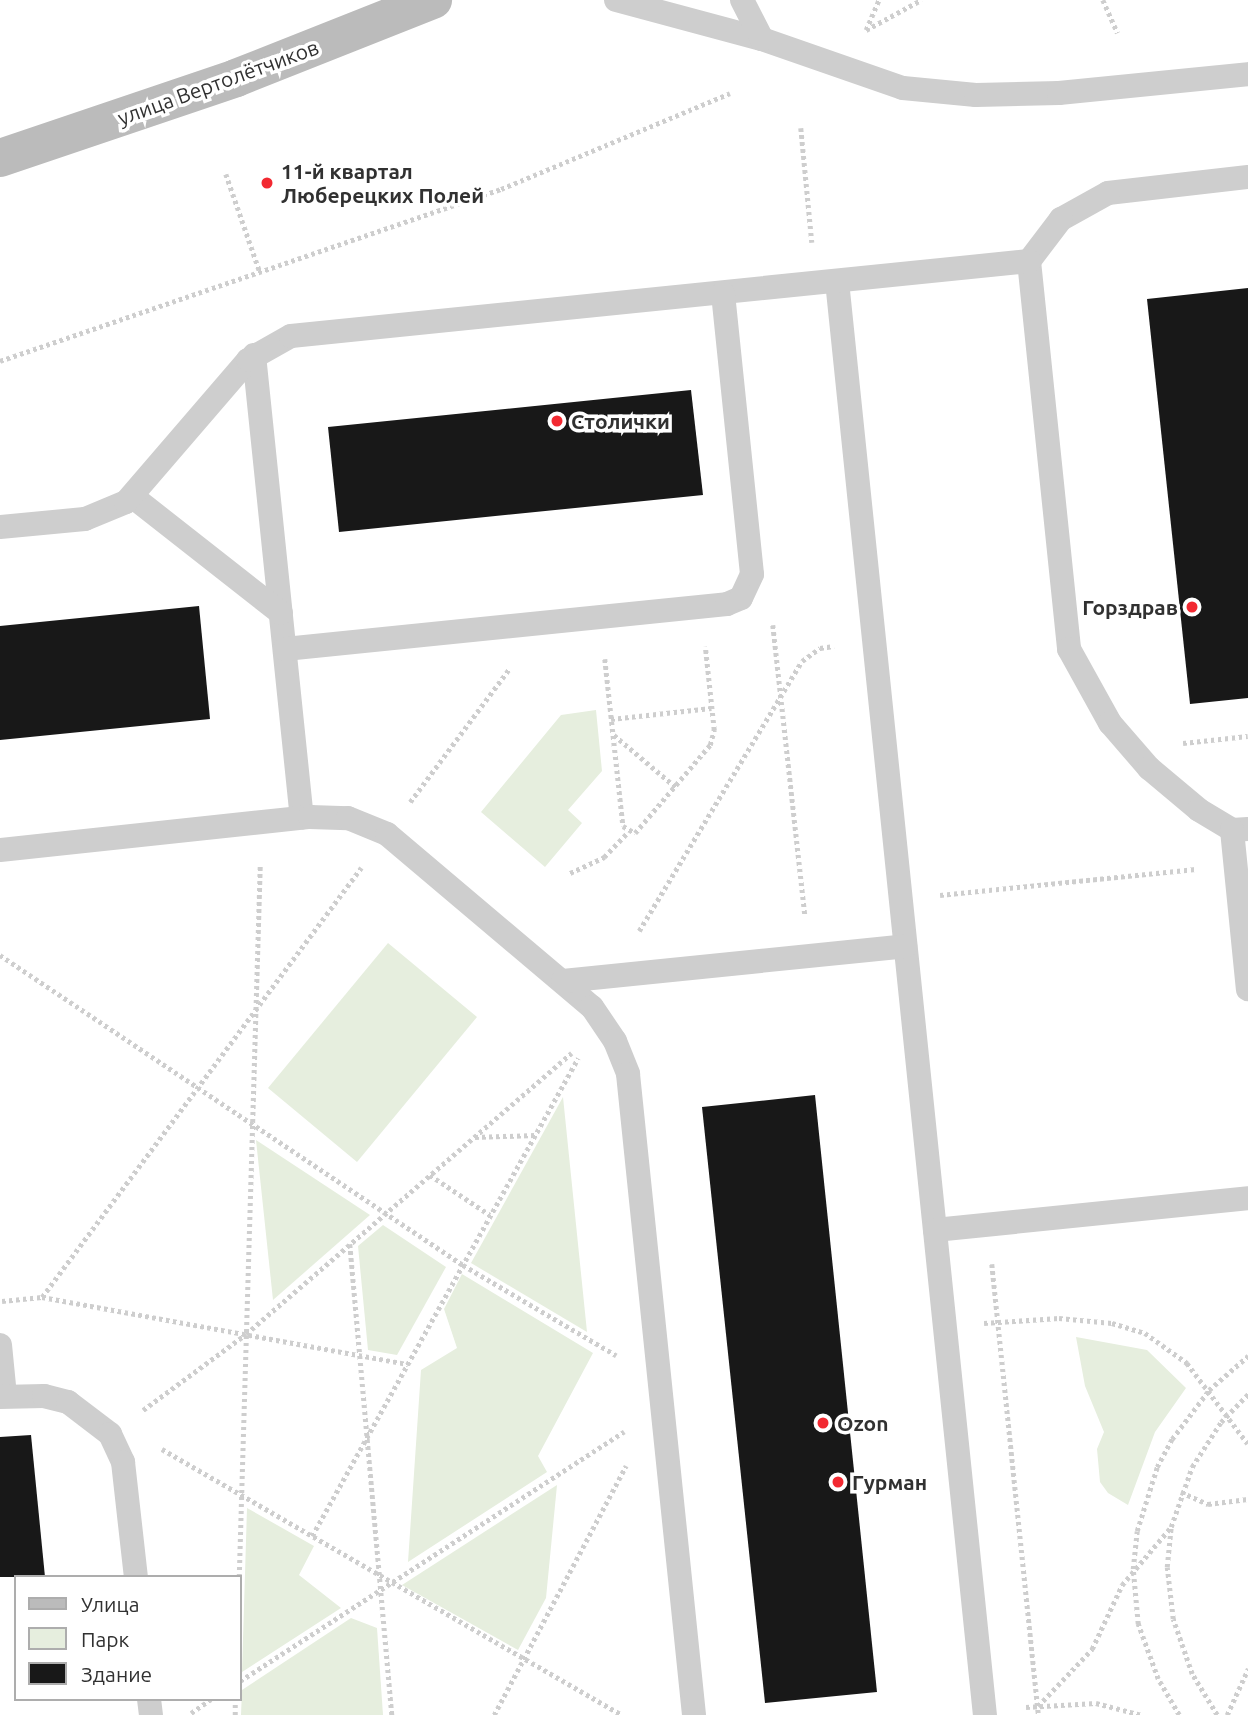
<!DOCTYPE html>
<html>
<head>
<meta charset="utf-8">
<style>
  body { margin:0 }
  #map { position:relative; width:1248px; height:1715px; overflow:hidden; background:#fff; font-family:Ubuntu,sans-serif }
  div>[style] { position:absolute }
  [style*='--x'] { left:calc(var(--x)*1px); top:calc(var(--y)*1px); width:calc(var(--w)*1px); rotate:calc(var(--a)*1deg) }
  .green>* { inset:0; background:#e6eede }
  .building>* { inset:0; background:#181818 }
  .path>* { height:4.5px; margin-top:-2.25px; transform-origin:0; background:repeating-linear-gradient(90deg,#cecece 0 3.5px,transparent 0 7px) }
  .lane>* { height:24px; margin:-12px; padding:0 12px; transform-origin:12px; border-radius:12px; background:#cecece }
  .secondary>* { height:38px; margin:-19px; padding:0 19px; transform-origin:19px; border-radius:19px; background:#bbb }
  .dots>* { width:19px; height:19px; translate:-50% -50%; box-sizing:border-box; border:4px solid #fff; border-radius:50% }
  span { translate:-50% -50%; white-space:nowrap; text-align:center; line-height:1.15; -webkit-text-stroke:7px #fff; paint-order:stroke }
  .street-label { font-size:21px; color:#313131 }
  .poi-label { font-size:21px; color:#313131; font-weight:700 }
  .left { translate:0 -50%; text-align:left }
  .right { translate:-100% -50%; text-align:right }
  .legend { position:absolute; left:14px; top:1575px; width:228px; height:126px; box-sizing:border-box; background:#fff; border:2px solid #adadad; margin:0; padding:9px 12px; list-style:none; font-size:21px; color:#313131 }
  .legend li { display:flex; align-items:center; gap:14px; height:35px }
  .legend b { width:35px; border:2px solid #adadad }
</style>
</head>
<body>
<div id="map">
  <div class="green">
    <div style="clip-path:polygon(596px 710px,602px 771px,568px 810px,582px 823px,545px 867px,481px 812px,561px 715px)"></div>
    <div style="clip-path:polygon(388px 943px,477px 1017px,357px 1162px,268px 1088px)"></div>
    <div style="clip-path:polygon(563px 1097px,587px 1332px,471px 1263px)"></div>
    <div style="clip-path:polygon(256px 1140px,370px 1215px,273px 1300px)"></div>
    <div style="clip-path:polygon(383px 1225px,446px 1267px,397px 1355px,368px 1350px,358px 1246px)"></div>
    <div style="clip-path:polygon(462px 1274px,593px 1353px,538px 1456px,547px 1472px,408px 1562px,421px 1370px,457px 1348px,444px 1309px)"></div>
    <div style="clip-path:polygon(1076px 1337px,1147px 1350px,1186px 1388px,1155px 1432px,1128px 1505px,1108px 1493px,1100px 1482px,1097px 1449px,1104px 1432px,1085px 1386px)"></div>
    <div style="clip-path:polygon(557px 1485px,546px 1598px,518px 1650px,402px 1585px)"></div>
    <div style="clip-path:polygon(247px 1508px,314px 1546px,299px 1575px,341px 1608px,242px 1672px)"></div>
    <div style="clip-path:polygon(351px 1618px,377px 1628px,383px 1715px,241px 1715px,242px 1690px)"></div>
  </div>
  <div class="building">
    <div style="clip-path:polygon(1248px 288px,1248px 698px,1190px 704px,1147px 299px)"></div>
    <div style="clip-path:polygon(691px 390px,703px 495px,339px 532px,328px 427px)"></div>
    <div style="clip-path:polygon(199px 606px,210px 719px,0 740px,0 626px)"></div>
    <div style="clip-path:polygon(815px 1095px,877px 1692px,765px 1703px,702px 1107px)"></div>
    <div style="clip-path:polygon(31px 1435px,45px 1577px,0 1577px,0 1437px)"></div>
  </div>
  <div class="path">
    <div style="--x:1103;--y:0;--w:36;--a:66"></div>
    <div style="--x:866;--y:30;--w:63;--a:-28.6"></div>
    <div style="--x:866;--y:30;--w:33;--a:-67"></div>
    <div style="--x:801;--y:128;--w:115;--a:84.5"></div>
    <div style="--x:226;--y:174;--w:104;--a:70.9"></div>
    <div style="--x:0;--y:361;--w:530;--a:-18.95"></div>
    <div style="--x:501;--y:189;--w:248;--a:-22.7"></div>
    <div style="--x:773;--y:625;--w:292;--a:83.7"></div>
    <div style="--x:605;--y:659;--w:168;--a:83.8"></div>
    <div style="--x:623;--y:826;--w:14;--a:30"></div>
    <div style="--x:635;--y:833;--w:116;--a:-49.6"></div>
    <div style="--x:710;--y:745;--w:16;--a:-75"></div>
    <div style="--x:714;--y:730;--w:84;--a:-96.1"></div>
    <div style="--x:611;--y:719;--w:101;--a:-6.3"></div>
    <div style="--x:614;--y:735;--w:82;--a:40.1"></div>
    <div style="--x:1183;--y:743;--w:65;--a:-6.1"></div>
    <div style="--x:410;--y:802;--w:167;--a:-53.3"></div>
    <div style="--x:570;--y:873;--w:38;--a:-25"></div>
    <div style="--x:604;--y:857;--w:35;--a:-46"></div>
    <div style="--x:940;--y:895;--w:257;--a:-5.8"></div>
    <div style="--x:639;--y:931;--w:315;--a:-58.9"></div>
    <div style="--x:802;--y:661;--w:22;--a:-36"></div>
    <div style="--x:820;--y:648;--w:14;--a:-8"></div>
    <div style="--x:0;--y:955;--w:557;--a:33.8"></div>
    <div style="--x:463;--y:1265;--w:178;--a:30.5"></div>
    <div style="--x:475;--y:1137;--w:60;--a:-1.9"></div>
    <div style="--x:430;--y:1175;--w:72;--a:33.7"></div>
    <div style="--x:350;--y:1244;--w:473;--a:84.9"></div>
    <div style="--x:992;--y:1264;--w:453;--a:84.1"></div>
    <div style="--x:42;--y:1297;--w:535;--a:-53.37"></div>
    <div style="--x:2;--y:1301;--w:40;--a:-5.7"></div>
    <div style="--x:42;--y:1297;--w:372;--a:10.4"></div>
    <div style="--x:984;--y:1323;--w:75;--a:-3.8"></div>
    <div style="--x:1059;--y:1318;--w:53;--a:5.4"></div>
    <div style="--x:1112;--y:1323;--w:34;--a:17"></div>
    <div style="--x:1145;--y:1333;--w:52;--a:35.5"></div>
    <div style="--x:1187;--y:1363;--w:101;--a:53"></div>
    <div style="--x:143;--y:1410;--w:128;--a:-36.4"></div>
    <div style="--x:246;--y:1334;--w:430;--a:-40.8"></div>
    <div style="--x:162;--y:1449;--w:531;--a:30.04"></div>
    <div style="--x:1181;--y:1492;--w:30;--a:24"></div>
    <div style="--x:1208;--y:1504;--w:40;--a:-7.1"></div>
    <div style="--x:312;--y:1536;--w:547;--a:-60.9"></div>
    <div style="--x:239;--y:1577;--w:712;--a:-88.31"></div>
    <div style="--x:240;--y:1681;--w:458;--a:-33"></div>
    <div style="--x:1038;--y:1706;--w:79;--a:-46.5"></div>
    <div style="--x:1092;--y:1649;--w:71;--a:-64.9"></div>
    <div style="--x:1122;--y:1585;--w:76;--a:-49.8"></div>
    <div style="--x:1026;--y:1707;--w:70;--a:-3.3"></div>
    <div style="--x:1096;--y:1703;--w:48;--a:14.6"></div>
    <div style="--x:191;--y:1713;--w:24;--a:-35"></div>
    <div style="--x:235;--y:1715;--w:16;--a:-90"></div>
    <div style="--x:494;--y:1715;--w:282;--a:-62.1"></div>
    <div style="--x:1179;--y:1715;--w:42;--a:-120.3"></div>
    <div style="--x:1158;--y:1679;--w:59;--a:-110"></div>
    <div style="--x:1138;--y:1624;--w:55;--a:-95.2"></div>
    <div style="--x:1133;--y:1569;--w:38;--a:-84"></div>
    <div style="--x:1137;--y:1531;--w:67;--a:-72.6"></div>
    <div style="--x:1157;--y:1467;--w:32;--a:-62"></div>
    <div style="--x:1172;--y:1439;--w:61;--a:-52.9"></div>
    <div style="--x:1209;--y:1390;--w:52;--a:-41.1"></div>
    <div style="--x:1217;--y:1715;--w:48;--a:-121.4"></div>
    <div style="--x:1192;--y:1674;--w:58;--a:-109.1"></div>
    <div style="--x:1173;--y:1619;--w:52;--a:-96.6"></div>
    <div style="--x:1167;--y:1567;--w:40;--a:-84.3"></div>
    <div style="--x:1171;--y:1527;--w:64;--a:-70.7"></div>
    <div style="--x:1192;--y:1467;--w:54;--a:-57.2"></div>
    <div style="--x:1221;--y:1422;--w:39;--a:-46"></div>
    <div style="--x:1227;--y:1715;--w:51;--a:-65.5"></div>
  </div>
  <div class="lane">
    <div style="--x:616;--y:0;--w:151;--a:15"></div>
    <div style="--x:762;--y:39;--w:149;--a:19.2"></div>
    <div style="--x:903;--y:88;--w:73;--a:5.5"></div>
    <div style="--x:976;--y:95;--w:83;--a:-1.4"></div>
    <div style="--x:1059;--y:93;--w:190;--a:-5.7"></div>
    <div style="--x:742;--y:0;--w:44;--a:62.9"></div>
    <div style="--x:1248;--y:177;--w:141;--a:173.5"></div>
    <div style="--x:1108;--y:193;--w:54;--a:151"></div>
    <div style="--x:1061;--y:219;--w:53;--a:127.3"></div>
    <div style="--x:1029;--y:261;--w:390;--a:84.1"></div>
    <div style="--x:1069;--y:649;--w:85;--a:61"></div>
    <div style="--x:1110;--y:723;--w:60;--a:49.1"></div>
    <div style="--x:1149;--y:768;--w:65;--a:40"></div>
    <div style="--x:1199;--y:810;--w:39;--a:31"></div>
    <div style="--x:1232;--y:830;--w:16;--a:-4"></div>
    <div style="--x:837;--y:281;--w:1442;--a:84.11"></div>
    <div style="--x:254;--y:355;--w:465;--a:84.1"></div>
    <div style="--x:133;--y:497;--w:188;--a:38.1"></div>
    <div style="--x:0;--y:527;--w:85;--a:-5.4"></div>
    <div style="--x:85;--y:519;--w:44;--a:-22.5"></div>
    <div style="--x:126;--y:502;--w:187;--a:-49.3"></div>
    <div style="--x:248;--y:360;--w:49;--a:-29.2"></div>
    <div style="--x:291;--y:336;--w:742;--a:-5.8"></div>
    <div style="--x:285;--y:649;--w:444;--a:-5.8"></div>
    <div style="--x:727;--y:604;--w:15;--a:-23"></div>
    <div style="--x:741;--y:598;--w:26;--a:-65"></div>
    <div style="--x:752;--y:574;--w:282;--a:-95.9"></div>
    <div style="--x:1232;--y:830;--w:160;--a:84.3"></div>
    <div style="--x:0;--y:850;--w:312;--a:-6.1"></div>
    <div style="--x:310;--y:817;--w:38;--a:2"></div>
    <div style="--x:348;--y:818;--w:42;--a:22.3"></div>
    <div style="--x:387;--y:834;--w:268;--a:40.2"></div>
    <div style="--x:592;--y:1007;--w:41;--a:55.9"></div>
    <div style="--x:615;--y:1041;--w:35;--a:68"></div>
    <div style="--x:628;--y:1074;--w:644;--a:84.12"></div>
    <div style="--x:563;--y:981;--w:344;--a:-5.8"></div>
    <div style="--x:935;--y:1230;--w:315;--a:-5.8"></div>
    <div style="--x:0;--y:1345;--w:51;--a:84.4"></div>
    <div style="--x:0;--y:1397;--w:44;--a:-1.3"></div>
    <div style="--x:44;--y:1396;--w:25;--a:14"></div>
    <div style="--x:68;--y:1402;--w:53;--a:37.3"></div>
    <div style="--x:110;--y:1434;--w:31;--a:65"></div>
    <div style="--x:123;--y:1462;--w:116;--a:83.6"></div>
    <div style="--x:149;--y:1699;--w:16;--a:83"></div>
  </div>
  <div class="secondary">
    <div style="--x:0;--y:158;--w:249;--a:-18.7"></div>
    <div style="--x:236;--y:78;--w:212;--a:-21.6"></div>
  </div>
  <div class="dots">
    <div style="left:267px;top:183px;background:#f22931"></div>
    <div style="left:557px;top:421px;background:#f22931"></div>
    <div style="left:1192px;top:607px;background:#f22931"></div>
    <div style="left:823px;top:1423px;background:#f22931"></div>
    <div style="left:838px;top:1482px;background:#f22931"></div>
  </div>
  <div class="street-label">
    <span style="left:218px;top:82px;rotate:-20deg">улица Вертолётчиков</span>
  </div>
  <div class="poi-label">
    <span class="left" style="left:281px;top:183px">11-й квартал<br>Люберецких Полей</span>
    <span class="left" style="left:571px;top:421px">Столички</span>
    <span class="right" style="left:1178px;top:607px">Горздрав</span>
    <span class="left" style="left:837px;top:1423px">Ozon</span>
    <span class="left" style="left:852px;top:1482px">Гурман</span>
  </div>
  <ul class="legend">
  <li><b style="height:9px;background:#bbb"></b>Улица</li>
  <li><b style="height:19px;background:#e6eede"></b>Парк</li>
  <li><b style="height:19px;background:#181818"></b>Здание</li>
  </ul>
</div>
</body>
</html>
